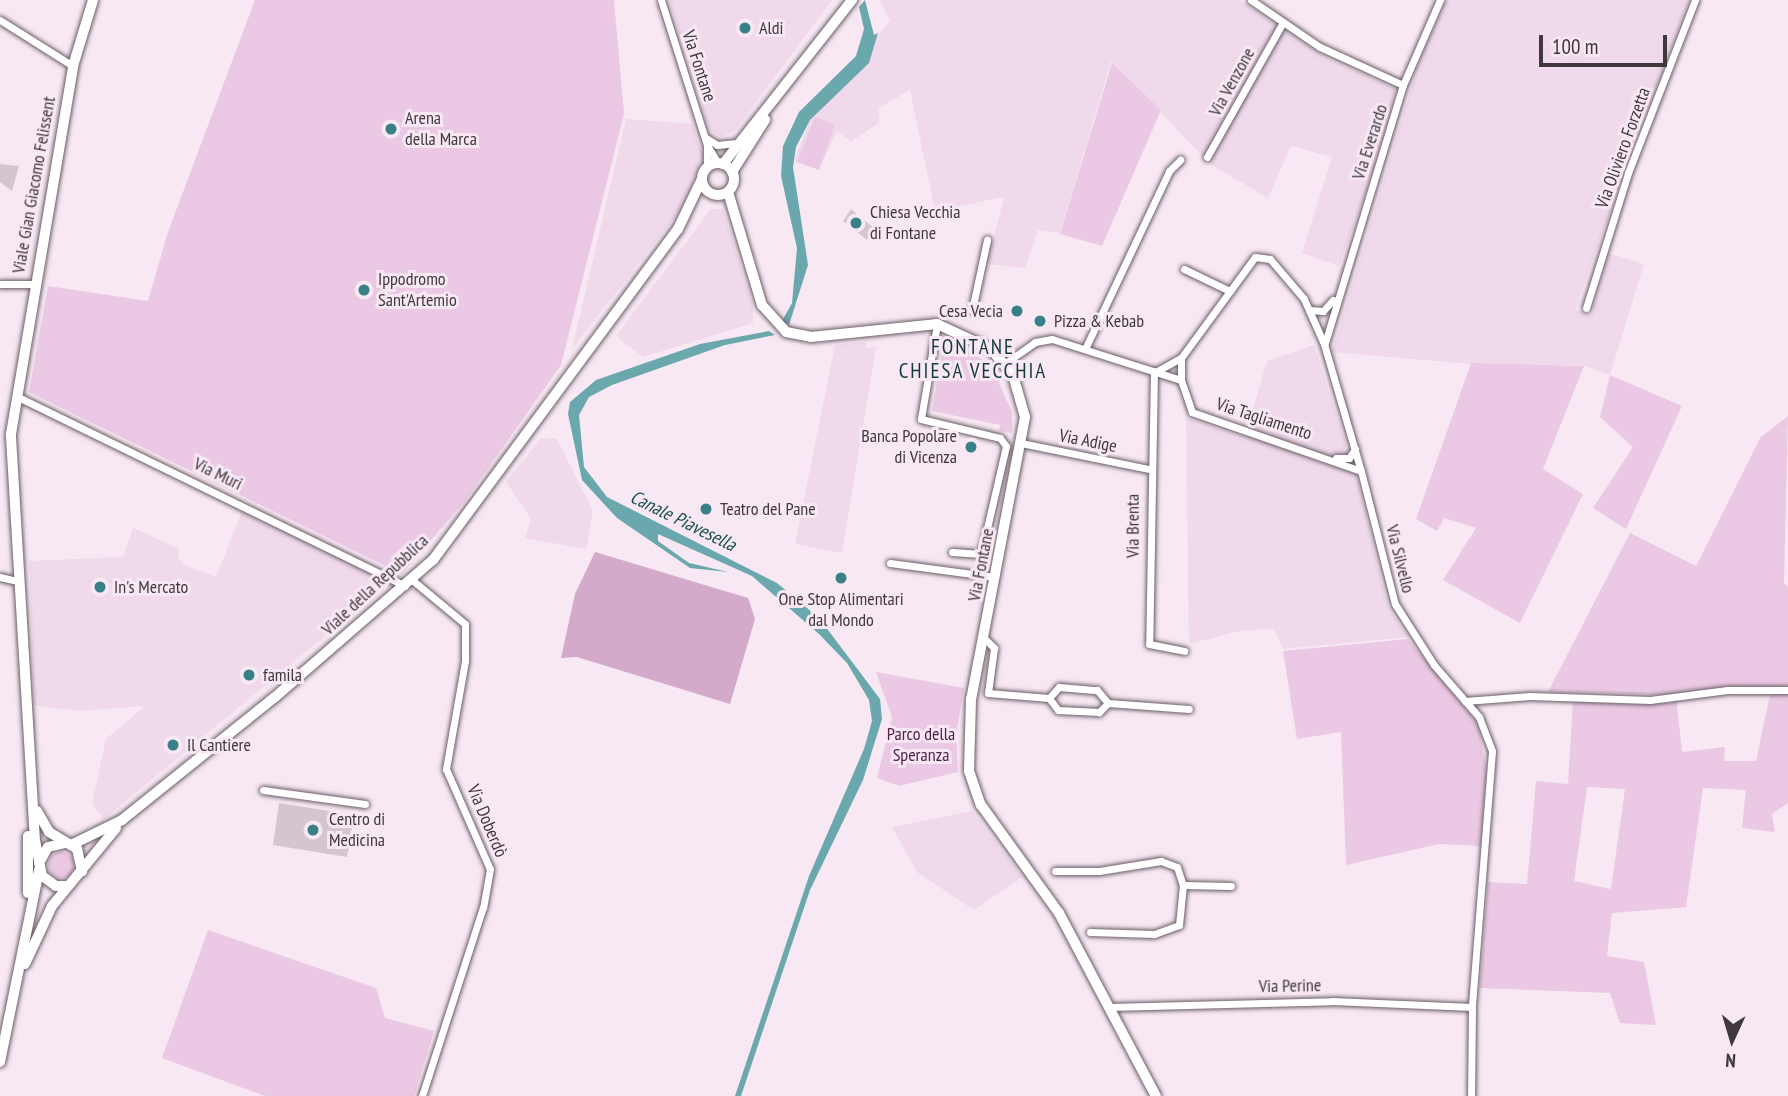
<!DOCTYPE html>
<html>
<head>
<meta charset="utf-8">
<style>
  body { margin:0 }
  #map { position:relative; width:1788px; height:1096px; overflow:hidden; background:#f7e8f3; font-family:"PT Sans Narrow",sans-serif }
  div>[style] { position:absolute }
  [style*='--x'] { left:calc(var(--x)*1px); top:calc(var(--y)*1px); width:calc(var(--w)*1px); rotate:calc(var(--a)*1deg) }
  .built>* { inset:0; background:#efd9ea }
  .green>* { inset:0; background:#ebc9e4 }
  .round { border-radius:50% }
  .forest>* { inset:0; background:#d3aaca }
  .water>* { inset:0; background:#6aa8ae }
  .building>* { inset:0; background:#d4c5d1 }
  .roads { filter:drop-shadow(0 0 2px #6b5e68) drop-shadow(0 0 2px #6b5e68) }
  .street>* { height:7px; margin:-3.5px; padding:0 3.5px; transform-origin:3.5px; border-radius:3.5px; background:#fff }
  .secondary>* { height:10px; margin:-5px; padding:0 5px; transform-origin:5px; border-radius:5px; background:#fff }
  .primary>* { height:10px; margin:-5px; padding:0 5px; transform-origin:5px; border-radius:5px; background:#fff }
  .primary>.ring { margin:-5px; padding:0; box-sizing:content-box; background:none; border:10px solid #fff; border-radius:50% }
  .dots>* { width:19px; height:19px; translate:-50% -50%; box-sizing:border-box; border:4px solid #f7e8f3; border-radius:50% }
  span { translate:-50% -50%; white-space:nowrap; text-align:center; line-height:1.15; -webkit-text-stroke:6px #f7e8f3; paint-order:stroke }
  .poi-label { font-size:18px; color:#3f393e }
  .left { translate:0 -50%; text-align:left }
  .right { translate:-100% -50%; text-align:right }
  .street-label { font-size:18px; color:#3f393e }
  .park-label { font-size:18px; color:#52214b }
  .water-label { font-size:19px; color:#1c5257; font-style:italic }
  .quarter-label { font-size:21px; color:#16393c; letter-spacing:2px }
  .north { position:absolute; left:1697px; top:1005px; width:70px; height:70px; -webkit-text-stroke:5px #f7e8f3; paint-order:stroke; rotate:184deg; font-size:19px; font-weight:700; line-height:28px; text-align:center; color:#3f393e }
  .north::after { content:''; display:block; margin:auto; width:24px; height:32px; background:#3f393e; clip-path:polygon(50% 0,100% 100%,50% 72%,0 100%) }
  .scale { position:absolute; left:1539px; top:35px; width:128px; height:32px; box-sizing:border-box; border:4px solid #3f393e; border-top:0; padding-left:9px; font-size:21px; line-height:24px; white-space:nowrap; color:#3f393e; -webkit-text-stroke:5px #f7e8f3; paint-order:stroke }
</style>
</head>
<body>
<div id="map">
  <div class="built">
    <div style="clip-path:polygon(669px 0,832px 0,735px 131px,721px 137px,710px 131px)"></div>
    <div style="clip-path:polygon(880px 0,1239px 0,1324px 57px,1395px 88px,1384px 143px,1339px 266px,1302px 253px,1332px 157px,1291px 146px,1268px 198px,1210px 164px,1111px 61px,1060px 233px,1038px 230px,1025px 268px,987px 264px,1004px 197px,935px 211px,910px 90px,879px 108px,879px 123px,851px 142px,837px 131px,819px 169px,794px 161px,810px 120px,890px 21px)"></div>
    <div style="clip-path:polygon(1447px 0,1689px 0,1647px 112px,1632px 117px,1619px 153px,1629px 158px,1575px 310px,1592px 314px,1608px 253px,1644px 264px,1610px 375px,1582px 365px,1483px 365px,1332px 352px,1421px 55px)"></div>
    <div style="clip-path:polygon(626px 119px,692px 124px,704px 157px,682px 208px,572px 349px)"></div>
    <div style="clip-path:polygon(711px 209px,723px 209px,753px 306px,753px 323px,643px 357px,616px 336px)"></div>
    <div style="clip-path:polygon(867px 341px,866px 348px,876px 347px,842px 553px,795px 544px,835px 345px)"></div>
    <div style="clip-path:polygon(1314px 345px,1359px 485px,1388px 607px,1408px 637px,1283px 649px,1274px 629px,1239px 631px,1189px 644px,1186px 418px,1245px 437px,1267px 361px)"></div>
    <div style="clip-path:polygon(541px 438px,557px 439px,593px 511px,586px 549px,525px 538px,531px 519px,506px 482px)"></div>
    <div style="clip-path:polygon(243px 509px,390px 582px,104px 819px,92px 804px,106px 739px,145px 706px,77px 711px,34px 705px,29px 561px,123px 557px,133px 528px,180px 549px,177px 557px,184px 565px,216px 577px)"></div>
    <div style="clip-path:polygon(972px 811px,1022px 877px,974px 910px,917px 872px,892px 827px)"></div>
  </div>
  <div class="green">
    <div style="clip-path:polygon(255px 0,614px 0,624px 114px,561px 365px,465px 501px,402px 574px,29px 392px,48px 286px,148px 301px,168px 232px)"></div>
    <div style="clip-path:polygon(1112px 63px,1161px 110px,1102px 246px,1060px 234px)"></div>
    <div style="clip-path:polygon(815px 117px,835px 125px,819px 170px,797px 162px)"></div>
    <div style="clip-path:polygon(945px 336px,991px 365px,1012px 412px,1012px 433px,999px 431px,1000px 425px,932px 411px)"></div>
    <div style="clip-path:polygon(1471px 363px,1584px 366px,1543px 469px,1583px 494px,1520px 623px,1443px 580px,1476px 528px,1444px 518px,1437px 531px,1416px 519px)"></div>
    <div style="clip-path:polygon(1610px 375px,1682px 406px,1626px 529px,1593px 508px,1633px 447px,1600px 417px)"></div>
    <div style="clip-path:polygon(evenodd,1788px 416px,1784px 584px,1788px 586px,1788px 803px,1772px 814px,1775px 832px,1742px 828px,1746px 790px,1703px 788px,1686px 907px,1612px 913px,1607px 956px,1644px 962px,1656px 1025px,1620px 1023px,1610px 993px,1480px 988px,1488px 882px,1527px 884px,1536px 781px,1568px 784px,1573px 700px,1672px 703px,1671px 695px,1548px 692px,1630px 533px,1696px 566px,1760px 438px,1788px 416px,1725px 687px,1771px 690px,1756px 761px,1724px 761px,1725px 747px,1682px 752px,1676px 695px,1725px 687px,1788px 416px,1587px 787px,1625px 789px,1611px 889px,1574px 881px,1587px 787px)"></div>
    <div style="clip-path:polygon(1408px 639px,1478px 724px,1487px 772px,1480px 846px,1439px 844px,1346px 865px,1341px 732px,1297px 739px,1283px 651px)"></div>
    <div style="clip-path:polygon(876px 672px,964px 688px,956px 734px,958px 772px,899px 786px,877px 778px,892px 717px)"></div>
    <div class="round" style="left:48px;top:852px;width:26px;height:26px"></div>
    <div style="clip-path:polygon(208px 930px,376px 988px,385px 1018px,434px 1031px,414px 1096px,265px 1096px,162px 1058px)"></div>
  </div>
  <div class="forest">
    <div style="clip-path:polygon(595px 552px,748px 598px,755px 619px,730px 704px,577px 657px,561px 658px,575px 594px)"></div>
  </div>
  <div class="water">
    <div style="clip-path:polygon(865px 0,874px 35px,878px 33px,869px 63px,810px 120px,796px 147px,793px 167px,808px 265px,789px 325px,782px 321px,792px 303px,797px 248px,781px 176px,783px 146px,799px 112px,856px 56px,864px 29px,859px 7px)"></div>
    <div style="clip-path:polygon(769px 331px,775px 335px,725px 345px,612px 385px,589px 397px,579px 415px,584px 467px,607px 497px,777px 583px,819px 618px,880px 699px,882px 719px,863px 780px,810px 890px,741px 1096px,735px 1096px,809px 876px,864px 749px,872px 721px,869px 700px,847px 663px,819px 634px,752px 576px,658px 534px,658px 541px,689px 563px,728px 572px,690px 568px,617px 518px,582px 480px,568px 414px,570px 402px,596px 380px,700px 344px)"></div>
  </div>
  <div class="building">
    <div style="clip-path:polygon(0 164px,19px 166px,12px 191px,0 182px)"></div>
    <div style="clip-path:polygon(851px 209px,875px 229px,867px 240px,843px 221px)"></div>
    <div style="clip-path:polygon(279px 803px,354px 815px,347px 857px,273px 845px)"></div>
  </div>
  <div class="roads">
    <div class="street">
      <div style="--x:661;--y:0;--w:152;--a:72.4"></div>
      <div style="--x:707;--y:145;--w:21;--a:59"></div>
      <div style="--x:1251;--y:0;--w:83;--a:34.3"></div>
      <div style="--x:1320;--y:47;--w:91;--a:24.6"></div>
      <div style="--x:0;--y:20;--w:86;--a:32.2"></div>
      <div style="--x:706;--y:138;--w:13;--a:32"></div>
      <div style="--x:717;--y:145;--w:20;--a:-6"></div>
      <div style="--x:1207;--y:157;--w:155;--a:-60.6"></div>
      <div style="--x:707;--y:167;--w:21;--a:-90"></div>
      <div style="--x:1184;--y:269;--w:51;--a:25.6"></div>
      <div style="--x:0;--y:284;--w:35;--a:0"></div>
      <div style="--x:1586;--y:308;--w:141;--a:-72.7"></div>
      <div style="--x:1628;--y:173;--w:186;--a:-68.8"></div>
      <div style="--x:972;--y:310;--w:72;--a:-77.9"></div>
      <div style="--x:1309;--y:310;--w:14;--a:4"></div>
      <div style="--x:1323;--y:311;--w:15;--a:-48"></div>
      <div style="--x:937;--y:324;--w:96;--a:99.6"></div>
      <div style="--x:921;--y:419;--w:81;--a:13.5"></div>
      <div style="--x:1000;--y:438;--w:10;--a:53"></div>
      <div style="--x:1006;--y:446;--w:111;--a:103"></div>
      <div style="--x:981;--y:554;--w:29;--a:-176"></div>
      <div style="--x:1325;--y:343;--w:270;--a:-73.2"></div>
      <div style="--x:1403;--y:85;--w:93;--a:-66.5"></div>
      <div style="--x:1085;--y:349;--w:197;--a:-64.7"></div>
      <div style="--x:1169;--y:171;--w:16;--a:-45"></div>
      <div style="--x:1004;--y:364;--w:38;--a:-35"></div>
      <div style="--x:1035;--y:342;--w:17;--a:-10"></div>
      <div style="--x:1052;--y:339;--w:135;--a:17.6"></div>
      <div style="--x:1159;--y:370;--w:25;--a:-29"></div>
      <div style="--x:1154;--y:371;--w:273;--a:91"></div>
      <div style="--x:1149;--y:644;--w:36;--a:11"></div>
      <div style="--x:16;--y:396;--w:433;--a:26"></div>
      <div style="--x:1021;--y:443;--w:131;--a:11.5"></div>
      <div style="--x:1336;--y:458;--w:13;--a:0"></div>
      <div style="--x:1349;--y:458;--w:11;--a:-56"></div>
      <div style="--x:1361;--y:471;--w:179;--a:-160.8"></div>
      <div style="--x:1192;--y:412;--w:34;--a:-109"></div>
      <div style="--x:1181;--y:380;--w:22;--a:-90"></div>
      <div style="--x:1181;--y:358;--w:125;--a:-53.8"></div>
      <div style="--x:1255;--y:257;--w:15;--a:8"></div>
      <div style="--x:1270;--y:259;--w:52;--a:49.6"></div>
      <div style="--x:1304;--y:299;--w:49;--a:66"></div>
      <div style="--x:1324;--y:344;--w:132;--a:73.8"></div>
      <div style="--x:1361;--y:471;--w:137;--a:75.7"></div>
      <div style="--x:1395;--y:604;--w:72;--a:57.4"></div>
      <div style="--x:1434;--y:665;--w:69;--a:49.1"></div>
      <div style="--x:1479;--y:717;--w:36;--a:69"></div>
      <div style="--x:1492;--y:751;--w:257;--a:94.5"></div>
      <div style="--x:1472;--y:1007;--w:89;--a:90.6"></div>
      <div style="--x:890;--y:563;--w:106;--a:7.6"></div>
      <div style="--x:0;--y:577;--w:17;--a:13"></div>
      <div style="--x:411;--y:579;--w:70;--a:39.8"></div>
      <div style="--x:465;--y:624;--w:37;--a:90"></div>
      <div style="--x:465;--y:661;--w:110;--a:100"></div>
      <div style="--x:446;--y:769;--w:109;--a:66.3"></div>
      <div style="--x:490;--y:869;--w:39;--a:100"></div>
      <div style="--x:483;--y:907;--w:199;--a:107.9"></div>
      <div style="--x:983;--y:637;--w:16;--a:45"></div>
      <div style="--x:994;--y:648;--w:45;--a:97.6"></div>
      <div style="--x:988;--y:693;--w:61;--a:4.7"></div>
      <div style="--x:1059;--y:687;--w:38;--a:5"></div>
      <div style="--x:1097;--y:690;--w:17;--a:50"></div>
      <div style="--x:1108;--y:703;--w:13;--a:135"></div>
      <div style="--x:1099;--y:712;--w:41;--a:-177.2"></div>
      <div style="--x:1058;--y:710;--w:15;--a:-127"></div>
      <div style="--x:1049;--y:698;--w:15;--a:-48"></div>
      <div style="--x:1465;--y:701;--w:65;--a:-4.4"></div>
      <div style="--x:1530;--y:696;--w:120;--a:1.9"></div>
      <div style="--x:1650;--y:700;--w:78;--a:-7.4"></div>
      <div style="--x:1727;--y:690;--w:61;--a:0"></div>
      <div style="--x:1108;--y:703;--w:81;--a:4.2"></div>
      <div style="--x:263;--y:790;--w:103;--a:7.8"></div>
      <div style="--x:1055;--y:871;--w:44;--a:0"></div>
      <div style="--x:1099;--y:871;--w:63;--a:-9.2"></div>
      <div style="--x:1161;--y:861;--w:17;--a:21"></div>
      <div style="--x:1177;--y:867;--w:19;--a:72"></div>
      <div style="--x:1183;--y:885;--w:40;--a:95.7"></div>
      <div style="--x:1179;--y:925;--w:27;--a:160"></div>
      <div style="--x:1154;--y:934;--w:64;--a:-178.2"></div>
      <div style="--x:1183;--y:885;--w:48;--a:1.2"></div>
      <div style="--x:1110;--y:1007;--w:222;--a:-1.5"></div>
      <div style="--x:1332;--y:1001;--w:140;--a:2.5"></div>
    </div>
    <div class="secondary">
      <div style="--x:728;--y:192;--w:118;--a:73.3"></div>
      <div style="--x:762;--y:305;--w:36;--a:48"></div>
      <div style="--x:786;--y:332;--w:25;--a:11"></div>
      <div style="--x:811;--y:337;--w:127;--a:-5.9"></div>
      <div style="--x:937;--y:324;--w:60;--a:24.8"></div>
      <div style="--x:991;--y:349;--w:34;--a:50"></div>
      <div style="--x:1013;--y:375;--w:44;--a:74.1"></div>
      <div style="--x:1025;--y:417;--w:287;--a:100.8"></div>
      <div style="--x:971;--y:699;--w:72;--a:91.6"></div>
      <div style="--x:969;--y:771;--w:36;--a:71"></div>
      <div style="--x:981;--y:805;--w:133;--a:54.2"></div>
      <div style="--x:1059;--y:913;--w:207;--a:62.1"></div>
    </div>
    <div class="primary">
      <div class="ring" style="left:702px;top:163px;width:22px;height:22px"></div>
      <div style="--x:723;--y:164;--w:209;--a:-51.8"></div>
      <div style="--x:732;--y:172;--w:62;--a:-57.6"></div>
      <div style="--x:37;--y:811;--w:24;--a:60"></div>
      <div style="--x:49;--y:832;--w:33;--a:31"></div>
      <div style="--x:77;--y:849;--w:23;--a:77"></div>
      <div style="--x:71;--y:845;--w:57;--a:-26.1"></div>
      <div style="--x:122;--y:820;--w:195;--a:-38.8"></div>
      <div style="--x:274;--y:698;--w:211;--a:-41"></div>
      <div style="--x:433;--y:560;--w:412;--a:-53.5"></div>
      <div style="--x:678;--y:229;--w:53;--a:-64.4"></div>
      <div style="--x:39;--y:863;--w:18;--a:-61"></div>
      <div style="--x:48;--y:847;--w:17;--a:-13"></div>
      <div style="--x:68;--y:886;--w:12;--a:180"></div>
      <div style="--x:56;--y:886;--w:17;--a:-144"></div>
      <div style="--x:42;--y:876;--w:36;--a:-101"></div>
      <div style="--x:35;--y:841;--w:408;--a:-93.4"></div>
      <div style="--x:11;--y:434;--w:373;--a:-80.4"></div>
      <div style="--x:73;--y:66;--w:69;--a:-73.1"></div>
      <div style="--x:28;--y:893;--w:57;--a:-90"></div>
      <div style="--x:25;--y:964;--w:64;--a:-65"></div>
      <div style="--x:52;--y:906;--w:101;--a:-50.6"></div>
      <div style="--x:0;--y:1062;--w:196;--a:-78.5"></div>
    </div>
  </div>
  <div class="dots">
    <div style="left:745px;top:28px;background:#388087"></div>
    <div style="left:391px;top:129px;background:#388087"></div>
    <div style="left:856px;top:223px;background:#388087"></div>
    <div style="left:364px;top:290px;background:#388087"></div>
    <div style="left:1017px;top:311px;background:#388087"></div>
    <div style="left:1040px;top:321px;background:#388087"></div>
    <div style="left:971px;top:447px;background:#388087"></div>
    <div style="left:706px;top:509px;background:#388087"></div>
    <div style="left:841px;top:578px;background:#388087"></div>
    <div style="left:100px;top:587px;background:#388087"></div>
    <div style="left:249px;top:675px;background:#388087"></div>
    <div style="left:173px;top:745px;background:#388087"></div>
    <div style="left:313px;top:830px;background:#388087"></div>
  </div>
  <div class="poi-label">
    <span class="left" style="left:759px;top:28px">Aldi</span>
    <span class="left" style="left:405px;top:129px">Arena<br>della Marca</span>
    <span class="left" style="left:870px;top:223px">Chiesa Vecchia<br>di Fontane</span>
    <span class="left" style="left:378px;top:290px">Ippodromo<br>Sant'Artemio</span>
    <span class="right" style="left:1003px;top:311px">Cesa Vecia</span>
    <span class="left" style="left:1054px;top:321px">Pizza &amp; Kebab</span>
    <span class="right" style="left:957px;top:447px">Banca Popolare<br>di Vicenza</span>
    <span class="left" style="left:720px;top:509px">Teatro del Pane</span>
    <span class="left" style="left:114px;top:587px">In's Mercato</span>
    <span style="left:841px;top:610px">One Stop Alimentari<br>dal Mondo</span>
    <span class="left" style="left:263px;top:675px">famila</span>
    <span class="left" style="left:187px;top:745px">Il Cantiere</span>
    <span class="left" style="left:329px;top:830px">Centro di<br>Medicina</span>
  </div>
  <div class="street-label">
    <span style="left:699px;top:66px;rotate:72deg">Via Fontane</span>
    <span style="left:1232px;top:82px;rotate:-61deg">Via Venzone</span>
    <span style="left:1370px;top:142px;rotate:-72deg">Via Everardo</span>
    <span style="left:1623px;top:148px;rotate:-70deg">Via Oliviero Forzetta</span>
    <span style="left:34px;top:185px;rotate:-80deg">Viale Gian Giacomo Felissent</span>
    <span style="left:1264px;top:419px;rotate:18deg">Via Tagliamento</span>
    <span style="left:1088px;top:441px;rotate:11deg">Via Adige</span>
    <span style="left:218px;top:474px;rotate:26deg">Via Muri</span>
    <span style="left:1133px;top:526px;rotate:-90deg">Via Brenta</span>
    <span style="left:1400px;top:559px;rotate:76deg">Via Silvello</span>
    <span style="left:981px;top:565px;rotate:-79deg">Via Fontane</span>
    <span style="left:375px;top:585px;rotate:-43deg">Viale della Repubblica</span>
    <span style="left:487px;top:821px;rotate:67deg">Via Doberdò</span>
    <span style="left:1290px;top:986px;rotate:-1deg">Via Perine</span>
  </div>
  <div class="park-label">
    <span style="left:921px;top:745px">Parco della<br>Speranza</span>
  </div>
  <div class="water-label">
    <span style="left:683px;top:521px;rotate:26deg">Canale Piavesella</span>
  </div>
  <div class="quarter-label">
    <span style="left:973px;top:359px">FONTANE<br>CHIESA VECCHIA</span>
  </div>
  <div class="north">N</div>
  <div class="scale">100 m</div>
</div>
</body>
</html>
